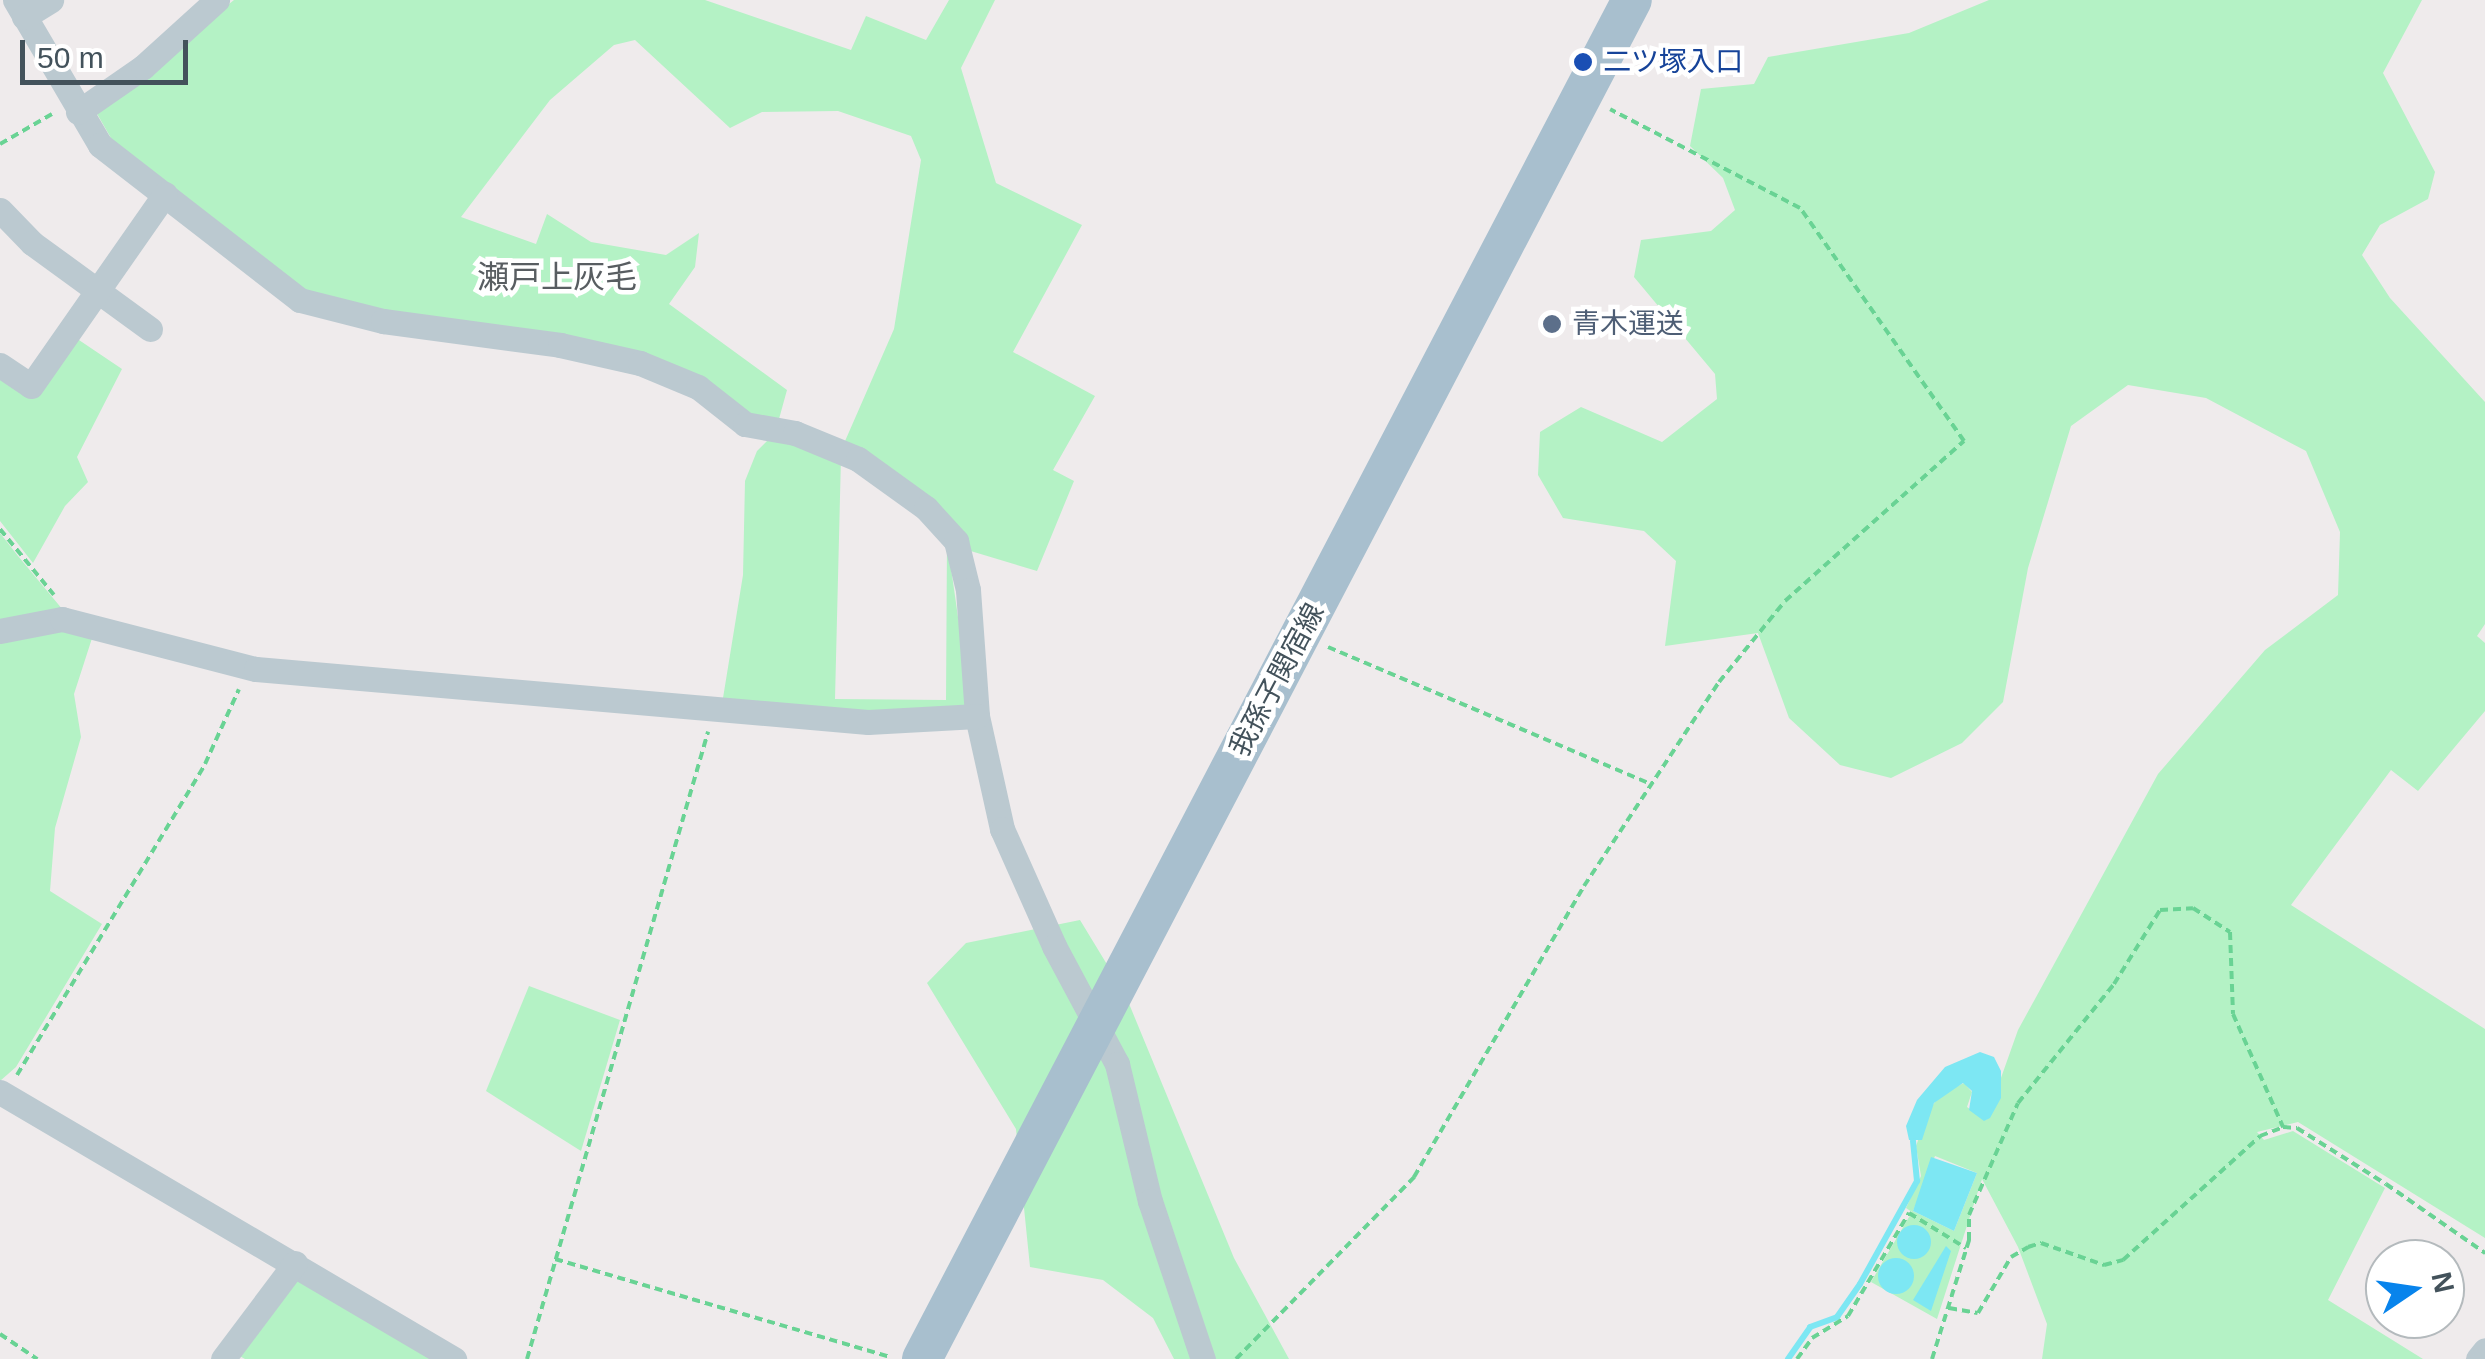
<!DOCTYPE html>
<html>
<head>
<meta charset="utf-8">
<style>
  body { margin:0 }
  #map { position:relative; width:2485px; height:1359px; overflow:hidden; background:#efebec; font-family:Arial,"Noto Sans JP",sans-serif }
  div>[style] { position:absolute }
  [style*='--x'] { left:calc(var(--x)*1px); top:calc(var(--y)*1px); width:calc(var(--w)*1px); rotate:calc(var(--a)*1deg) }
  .green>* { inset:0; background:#b4f2c5 }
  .water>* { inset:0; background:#7de7f3 }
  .round { border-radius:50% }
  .stream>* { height:6px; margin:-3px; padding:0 3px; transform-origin:3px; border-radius:3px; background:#7de7f3 }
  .path>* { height:4px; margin-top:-2px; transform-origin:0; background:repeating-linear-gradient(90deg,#69d394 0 8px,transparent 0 13px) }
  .street>* { height:25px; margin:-12.5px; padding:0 12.5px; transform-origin:12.5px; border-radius:12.5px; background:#bbc9d0 }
  .primary>* { height:40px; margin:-20px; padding:0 20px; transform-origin:20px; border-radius:20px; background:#a8bfce }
  .dots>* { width:28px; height:28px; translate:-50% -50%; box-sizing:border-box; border:5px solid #fff; border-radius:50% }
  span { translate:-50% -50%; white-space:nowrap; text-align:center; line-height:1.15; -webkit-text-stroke:9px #fff; paint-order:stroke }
  .transit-label { font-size:28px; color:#164399 }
  .left { translate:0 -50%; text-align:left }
  .service-label { font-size:28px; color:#4e5e75 }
  .street-label { font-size:28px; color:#43525b }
  .quarter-label { font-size:32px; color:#585d61 }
  .north { position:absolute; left:2365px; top:1239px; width:100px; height:100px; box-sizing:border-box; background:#fff; border:2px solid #b4babd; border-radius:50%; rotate:77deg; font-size:28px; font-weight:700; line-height:40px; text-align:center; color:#43525b }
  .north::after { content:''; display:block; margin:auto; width:35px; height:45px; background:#0884ec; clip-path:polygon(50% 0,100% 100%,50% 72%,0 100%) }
  .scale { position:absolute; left:20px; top:40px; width:168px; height:45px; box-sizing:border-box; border:5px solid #43525b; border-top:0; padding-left:12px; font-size:30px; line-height:35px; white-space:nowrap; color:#43525b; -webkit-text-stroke:8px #fff; paint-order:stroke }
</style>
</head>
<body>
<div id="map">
  <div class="green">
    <div style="clip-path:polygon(234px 0,705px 0,851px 50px,866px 16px,926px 40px,949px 0,995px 0,961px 68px,996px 183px,1082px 225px,1013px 352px,1095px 396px,1053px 470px,1074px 481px,1037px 571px,964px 549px,842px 448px,894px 329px,921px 160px,911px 136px,838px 111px,762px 112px,730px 128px,635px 40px,614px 45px,550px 100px,461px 217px,536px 244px,547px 214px,591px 242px,666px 255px,699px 233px,695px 267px,669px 304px,787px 390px,779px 419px,761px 424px,715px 393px,320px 302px,115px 145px,96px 112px)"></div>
    <div style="clip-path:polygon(evenodd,1989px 0,2422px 0,2383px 73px,2435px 172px,2428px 199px,2380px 225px,2362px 255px,2390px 298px,2485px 402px,2485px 624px,2477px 636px,2485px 643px,2485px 711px,2418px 791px,2391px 770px,2291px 905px,2485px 1029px,2485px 1238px,2298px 1122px,2257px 1132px,2264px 1140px,2293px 1131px,2385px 1188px,2328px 1300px,2423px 1359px,2042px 1359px,2047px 1324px,2018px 1247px,1982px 1179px,1937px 1319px,1871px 1282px,1912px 1212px,1906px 1208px,1921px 1176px,1916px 1146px,1929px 1110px,1941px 1094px,1964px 1083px,1972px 1092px,1967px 1107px,1986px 1120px,2018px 1030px,2158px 774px,2265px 650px,2338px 595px,2340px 532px,2306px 451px,2206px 398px,2128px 385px,2071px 426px,2028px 568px,2003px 702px,1962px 743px,1891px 778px,1840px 765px,1789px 718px,1758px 633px,1665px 646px,1676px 561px,1644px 531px,1563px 518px,1538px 475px,1540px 432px,1581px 407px,1662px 442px,1717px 399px,1715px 374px,1634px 277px,1641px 240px,1711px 231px,1735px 210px,1723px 178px,1690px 146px,1701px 89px,1754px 84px,1768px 57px,1909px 33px,1989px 0,1935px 1156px,1977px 1173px,1954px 1231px,1913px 1211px,1935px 1156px)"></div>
    <div style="clip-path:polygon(76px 338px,122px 369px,77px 457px,88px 482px,65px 506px,33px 563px,0 521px,0 376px,33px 399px)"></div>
    <div style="clip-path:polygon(771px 437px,841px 457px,835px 699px,946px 700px,947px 540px,971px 708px,872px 716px,723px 698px,743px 575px,745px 481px,757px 451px)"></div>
    <div style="clip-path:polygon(0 533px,18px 556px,63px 610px,0 622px)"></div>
    <div style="clip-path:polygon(28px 629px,95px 629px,74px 694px,81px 737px,55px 828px,50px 891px,102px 924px,16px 1067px,0 1081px,0 637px)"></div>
    <div style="clip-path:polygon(1080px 920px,1125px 994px,1234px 1258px,1289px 1359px,1174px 1359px,1153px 1318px,1103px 1280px,1030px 1267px,1016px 1129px,927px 983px,966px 943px)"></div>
    <div style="clip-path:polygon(529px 986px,620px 1020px,581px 1151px,486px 1091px)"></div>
    <div style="clip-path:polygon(294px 1274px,443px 1359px,245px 1359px,236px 1354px)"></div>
  </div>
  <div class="water">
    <div style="clip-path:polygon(1980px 1052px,1994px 1057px,2001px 1071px,2001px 1098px,1990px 1118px,1984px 1121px,1969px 1110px,1972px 1091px,1963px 1083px,1934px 1103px,1922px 1140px,1909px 1140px,1906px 1126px,1917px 1100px,1945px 1067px)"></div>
    <div style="clip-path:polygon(1931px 1157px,1977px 1173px,1954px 1231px,1913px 1211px)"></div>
    <div class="round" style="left:1897px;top:1225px;width:34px;height:34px"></div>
    <div style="clip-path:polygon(1946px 1246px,1951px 1251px,1931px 1311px,1913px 1300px)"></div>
    <div class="round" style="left:1878px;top:1258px;width:36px;height:36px"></div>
  </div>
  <div class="stream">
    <div style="--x:1788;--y:1359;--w:39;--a:-55"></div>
    <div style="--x:1810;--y:1327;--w:29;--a:-20"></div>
    <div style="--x:1837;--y:1317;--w:40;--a:-55.1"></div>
    <div style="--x:1860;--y:1284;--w:118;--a:-61"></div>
    <div style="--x:1917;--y:1181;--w:40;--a:-95.7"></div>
  </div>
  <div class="path">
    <div style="--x:0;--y:144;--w:60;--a:-30"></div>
    <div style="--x:0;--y:529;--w:85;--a:50.7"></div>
    <div style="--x:1328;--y:647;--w:350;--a:23"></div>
    <div style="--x:17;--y:1075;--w:363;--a:-58.8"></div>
    <div style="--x:205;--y:764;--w:82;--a:-65.6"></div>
    <div style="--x:555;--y:1259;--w:350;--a:16.3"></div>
    <div style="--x:1949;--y:1308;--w:29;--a:10"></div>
    <div style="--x:1978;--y:1313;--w:65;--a:-59.5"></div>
    <div style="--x:2011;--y:1257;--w:20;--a:-30"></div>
    <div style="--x:2028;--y:1247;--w:14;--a:-17"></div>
    <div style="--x:2041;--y:1243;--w:67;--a:19.2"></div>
    <div style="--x:2104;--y:1265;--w:20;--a:-15"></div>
    <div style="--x:2123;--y:1260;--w:185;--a:-42.1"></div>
    <div style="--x:2260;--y:1136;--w:25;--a:-21"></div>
    <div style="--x:2283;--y:1127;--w:14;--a:4"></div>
    <div style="--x:2297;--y:1128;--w:105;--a:32.2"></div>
    <div style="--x:2386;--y:1184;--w:121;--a:34.9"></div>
    <div style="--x:0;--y:1334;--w:45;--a:34"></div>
    <div style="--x:527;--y:1359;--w:653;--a:-73.9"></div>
    <div style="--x:1236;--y:1359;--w:255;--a:-45.6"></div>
    <div style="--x:1414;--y:1177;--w:337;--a:-59.7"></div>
    <div style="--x:1584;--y:886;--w:245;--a:-56.5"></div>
    <div style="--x:1719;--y:682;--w:104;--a:-50.8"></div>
    <div style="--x:1785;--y:601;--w:240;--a:-41.8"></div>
    <div style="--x:1964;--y:441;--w:285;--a:-125.1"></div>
    <div style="--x:1800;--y:208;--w:214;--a:-152.5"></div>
    <div style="--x:1797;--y:1359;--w:26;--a:-54"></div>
    <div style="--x:1812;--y:1338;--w:42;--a:-31.4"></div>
    <div style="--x:1848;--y:1316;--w:120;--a:-59.4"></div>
    <div style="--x:1909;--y:1213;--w:67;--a:31.6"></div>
    <div style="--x:1932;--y:1359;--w:125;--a:-72.7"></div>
    <div style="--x:1969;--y:1240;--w:25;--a:-90"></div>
    <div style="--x:1969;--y:1215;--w:122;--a:-66.4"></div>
    <div style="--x:2018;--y:1103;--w:153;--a:-51.1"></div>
    <div style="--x:2114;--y:984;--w:87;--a:-58.1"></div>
    <div style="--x:2160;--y:910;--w:33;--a:-3"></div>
    <div style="--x:2193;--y:908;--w:44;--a:33"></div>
    <div style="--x:2230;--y:932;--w:82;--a:87.9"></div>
    <div style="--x:2233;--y:1014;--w:124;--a:66.1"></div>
  </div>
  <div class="street">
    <div style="--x:15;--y:0;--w:168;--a:59.6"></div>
    <div style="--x:100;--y:145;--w:253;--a:37.8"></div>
    <div style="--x:300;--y:300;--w:86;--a:14.2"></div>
    <div style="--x:383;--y:321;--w:179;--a:7.7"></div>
    <div style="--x:560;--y:345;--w:82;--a:12.7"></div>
    <div style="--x:640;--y:363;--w:63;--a:22.5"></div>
    <div style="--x:698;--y:387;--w:60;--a:38.2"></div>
    <div style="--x:745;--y:424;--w:51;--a:10.2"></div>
    <div style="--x:795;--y:433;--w:68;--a:22.4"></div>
    <div style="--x:858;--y:459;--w:84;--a:35.8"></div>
    <div style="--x:926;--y:508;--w:45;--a:47.7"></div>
    <div style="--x:956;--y:541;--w:50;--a:76.2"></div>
    <div style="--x:968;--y:590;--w:126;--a:85.9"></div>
    <div style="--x:977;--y:716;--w:116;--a:77.5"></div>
    <div style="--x:1002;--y:829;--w:128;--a:66"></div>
    <div style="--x:1054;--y:946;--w:134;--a:61.9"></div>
    <div style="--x:1117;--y:1064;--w:141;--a:76.5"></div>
    <div style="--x:1150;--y:1201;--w:167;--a:71.5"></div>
    <div style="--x:24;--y:17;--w:32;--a:-32"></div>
    <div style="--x:78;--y:112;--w:79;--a:-34.7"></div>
    <div style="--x:143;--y:67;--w:100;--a:-42.2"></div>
    <div style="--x:0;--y:210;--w:46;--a:45.9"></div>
    <div style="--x:32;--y:243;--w:146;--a:36.1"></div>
    <div style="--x:0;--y:365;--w:37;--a:34"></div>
    <div style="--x:31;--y:386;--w:234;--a:-55.1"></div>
    <div style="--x:0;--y:631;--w:63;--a:-11"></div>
    <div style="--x:62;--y:619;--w:200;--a:14.5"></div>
    <div style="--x:256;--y:669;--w:614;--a:4.95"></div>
    <div style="--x:868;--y:722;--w:109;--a:-3.2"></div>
    <div style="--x:0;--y:1092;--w:527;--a:30.46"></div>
    <div style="--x:223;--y:1359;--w:120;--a:-53.1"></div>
    <div style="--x:2478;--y:1359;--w:11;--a:-52"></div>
  </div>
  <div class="primary">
    <div style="--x:922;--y:1359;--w:1533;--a:-62.42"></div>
  </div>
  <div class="dots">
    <div style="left:1583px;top:62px;background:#1a4fb4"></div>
    <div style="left:1552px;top:324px;background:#5c6f8a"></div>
  </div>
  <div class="transit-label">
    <span class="left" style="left:1603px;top:62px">二ツ塚入口</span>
  </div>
  <div class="service-label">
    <span class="left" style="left:1572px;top:324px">青木運送</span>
  </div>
  <div class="street-label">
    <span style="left:1277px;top:680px;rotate:-62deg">我孫子関宿線</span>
  </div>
  <div class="quarter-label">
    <span style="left:557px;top:277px">瀬戸上灰毛</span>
  </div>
  <div class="north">N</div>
  <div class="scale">50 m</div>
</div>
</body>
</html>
